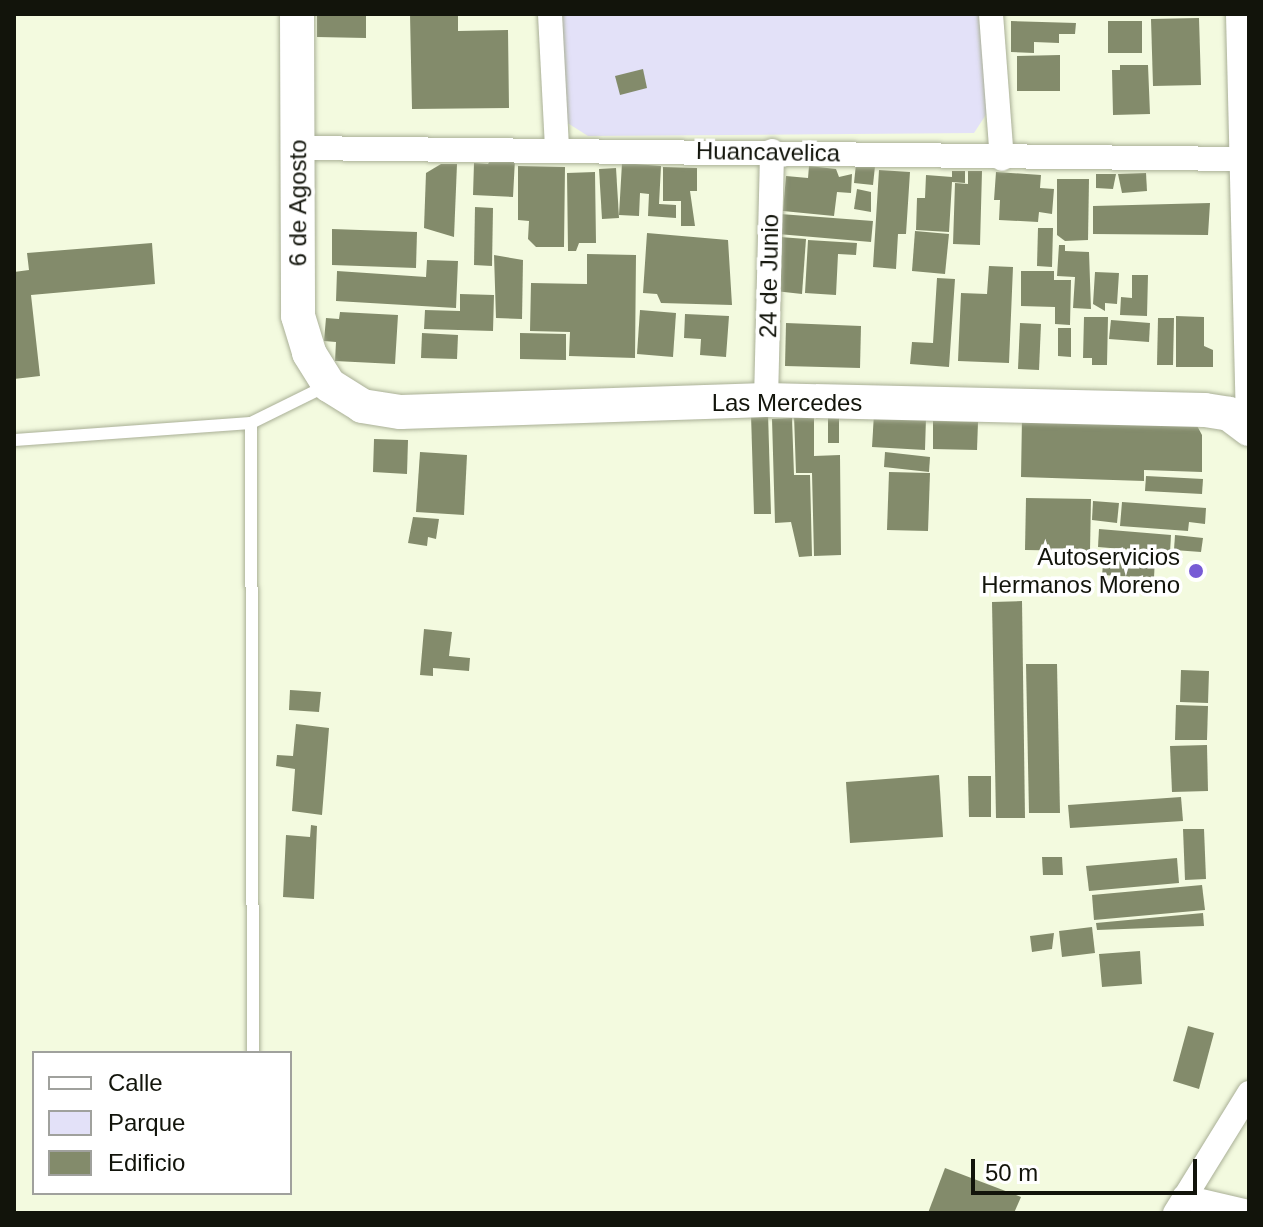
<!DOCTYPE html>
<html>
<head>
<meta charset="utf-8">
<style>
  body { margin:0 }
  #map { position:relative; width:1263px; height:1227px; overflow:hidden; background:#f3fadf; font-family:Arial,sans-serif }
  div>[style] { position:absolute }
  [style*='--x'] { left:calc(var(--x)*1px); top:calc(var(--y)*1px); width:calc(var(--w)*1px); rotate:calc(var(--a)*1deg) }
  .green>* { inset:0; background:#e3e1f8 }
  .building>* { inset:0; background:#838b6b }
  .roads { filter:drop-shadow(0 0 2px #a9af96) drop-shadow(0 0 2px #a9af96) }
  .lane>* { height:12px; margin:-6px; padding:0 6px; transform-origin:6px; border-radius:6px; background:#fff }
  .street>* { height:24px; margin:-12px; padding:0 12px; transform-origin:12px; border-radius:12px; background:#fff }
  .secondary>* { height:34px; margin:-17px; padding:0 17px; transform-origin:17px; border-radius:17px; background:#fff }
  .dots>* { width:22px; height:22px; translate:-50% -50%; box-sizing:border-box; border:4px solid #fff; border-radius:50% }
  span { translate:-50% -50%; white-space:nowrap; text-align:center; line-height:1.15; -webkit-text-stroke:7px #fff; paint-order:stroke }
  .street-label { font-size:24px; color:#12140b }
  .poi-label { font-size:24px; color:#12140b }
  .right { translate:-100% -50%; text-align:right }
  .frame { position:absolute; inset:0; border:16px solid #12140b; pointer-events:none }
  .legend { position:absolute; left:32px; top:1051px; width:260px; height:144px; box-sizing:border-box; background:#fff; border:2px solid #a0a19d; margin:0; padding:10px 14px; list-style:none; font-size:24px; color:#12140b }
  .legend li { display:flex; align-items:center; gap:16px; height:40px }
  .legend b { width:40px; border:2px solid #a0a19d }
  .scale { position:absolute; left:971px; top:1159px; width:226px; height:36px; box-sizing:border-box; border:4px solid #12140b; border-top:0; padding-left:10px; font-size:24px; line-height:28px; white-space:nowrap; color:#12140b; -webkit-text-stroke:6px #fff; paint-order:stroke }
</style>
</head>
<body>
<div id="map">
  <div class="green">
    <div style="clip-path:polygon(561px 14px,983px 14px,987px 113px,974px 133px,588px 136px,566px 122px)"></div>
  </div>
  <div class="building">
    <div style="clip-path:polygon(317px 14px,366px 14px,366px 38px,317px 37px)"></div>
    <div style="clip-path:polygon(410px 14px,458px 14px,458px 31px,508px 30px,509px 108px,412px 109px)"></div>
    <div style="clip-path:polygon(1199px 18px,1201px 85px,1153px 86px,1151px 19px)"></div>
    <div style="clip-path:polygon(1011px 21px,1076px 23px,1075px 34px,1059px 34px,1059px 43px,1034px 42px,1034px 53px,1011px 52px)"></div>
    <div style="clip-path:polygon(1108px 21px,1142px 21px,1142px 53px,1108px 53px)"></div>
    <div style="clip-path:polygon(1060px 55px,1060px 91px,1017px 91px,1017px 56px)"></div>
    <div style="clip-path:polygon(1120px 65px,1148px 65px,1150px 114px,1113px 115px,1112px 70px,1120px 70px)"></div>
    <div style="clip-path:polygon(643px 69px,647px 88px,620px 95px,615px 76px)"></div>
    <div style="clip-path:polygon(492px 158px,515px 159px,513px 197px,473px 195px,474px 163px,488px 164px)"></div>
    <div style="clip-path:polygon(622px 163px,661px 166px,659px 204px,676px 205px,676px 218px,648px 216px,649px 194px,640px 193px,639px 216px,619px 215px)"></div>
    <div style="clip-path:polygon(441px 164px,457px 164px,454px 237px,424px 228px,426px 173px)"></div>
    <div style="clip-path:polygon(856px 164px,875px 166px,873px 185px,854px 183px)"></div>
    <div style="clip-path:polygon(518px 166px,565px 167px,564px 247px,536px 247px,528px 239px,529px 221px,518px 220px)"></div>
    <div style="clip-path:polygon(809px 166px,836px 169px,839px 177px,852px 174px,851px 193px,837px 192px,834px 216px,783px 211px,786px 176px,808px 178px)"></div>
    <div style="clip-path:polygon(663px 167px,697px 168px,697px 191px,690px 191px,695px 226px,681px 226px,681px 201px,663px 201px)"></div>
    <div style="clip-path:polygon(616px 168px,619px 218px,602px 219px,599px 169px)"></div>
    <div style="clip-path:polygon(879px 170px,910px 172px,906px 234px,898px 234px,896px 269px,873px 267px)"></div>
    <div style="clip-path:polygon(952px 171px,965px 171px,965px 183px,952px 182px,949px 232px,916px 230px,917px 198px,925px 198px,926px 175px,952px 177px)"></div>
    <div style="clip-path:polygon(968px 171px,982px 171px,980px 245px,953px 244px,955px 183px,968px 184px)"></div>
    <div style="clip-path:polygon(595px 172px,596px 243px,579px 243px,576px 251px,568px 251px,567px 173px)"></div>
    <div style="clip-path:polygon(996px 172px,1041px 175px,1040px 188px,1054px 189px,1052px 214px,1039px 212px,1038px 222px,999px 220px,1000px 200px,994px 200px)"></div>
    <div style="clip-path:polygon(1146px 173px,1147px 191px,1122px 193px,1118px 174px)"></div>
    <div style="clip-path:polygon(1096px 174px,1116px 174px,1113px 189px,1096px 188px)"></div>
    <div style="clip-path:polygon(1057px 179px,1089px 179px,1088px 240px,1065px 241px,1057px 235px)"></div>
    <div style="clip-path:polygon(857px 189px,871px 192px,871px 212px,854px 209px)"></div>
    <div style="clip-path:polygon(1210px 203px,1208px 235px,1093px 234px,1093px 206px)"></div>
    <div style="clip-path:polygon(475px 207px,493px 208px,492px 266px,474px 265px)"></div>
    <div style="clip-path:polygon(780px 214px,873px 221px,871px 242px,778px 234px)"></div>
    <div style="clip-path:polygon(1038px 228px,1053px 228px,1052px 267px,1037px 266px)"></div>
    <div style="clip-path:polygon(332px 229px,417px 232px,416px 268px,332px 265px)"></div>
    <div style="clip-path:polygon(915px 231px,949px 234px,945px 274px,912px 271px)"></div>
    <div style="clip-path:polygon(647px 233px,728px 240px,732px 305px,661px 303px,657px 294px,643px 293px)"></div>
    <div style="clip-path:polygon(780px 237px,806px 239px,802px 294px,775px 291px)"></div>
    <div style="clip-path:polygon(808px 240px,857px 243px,856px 255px,838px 254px,836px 295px,805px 293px)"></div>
    <div style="clip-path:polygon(152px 243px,155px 284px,31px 295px,40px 376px,14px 379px,14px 272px,29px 270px,27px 253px)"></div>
    <div style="clip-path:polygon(1059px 245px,1065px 245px,1065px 251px,1089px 252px,1091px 309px,1073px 308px,1075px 277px,1057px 276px)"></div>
    <div style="clip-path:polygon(587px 254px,636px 255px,635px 358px,569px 356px,570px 332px,530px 331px,531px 283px,587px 284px)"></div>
    <div style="clip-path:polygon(494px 255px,523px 260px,522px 319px,496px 318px)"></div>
    <div style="clip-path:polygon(427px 260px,458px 261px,456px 308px,336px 301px,337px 271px,426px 277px)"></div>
    <div style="clip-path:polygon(989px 266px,1013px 267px,1009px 363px,958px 361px,961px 293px,987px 294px)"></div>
    <div style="clip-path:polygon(1021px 271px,1054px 271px,1054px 280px,1071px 280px,1070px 325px,1055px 324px,1055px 307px,1021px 306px)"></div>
    <div style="clip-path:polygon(1095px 272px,1119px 273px,1117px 304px,1105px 303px,1105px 311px,1093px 304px)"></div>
    <div style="clip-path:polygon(1132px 275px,1148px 275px,1147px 316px,1120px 315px,1121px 297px,1132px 298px)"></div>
    <div style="clip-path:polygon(937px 278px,955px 279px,949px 367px,910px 364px,912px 342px,933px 343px)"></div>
    <div style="clip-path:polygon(460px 294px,494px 295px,493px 331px,424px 329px,425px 310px,460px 311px)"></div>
    <div style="clip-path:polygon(640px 310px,676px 313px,673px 357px,637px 354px)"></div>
    <div style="clip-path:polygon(340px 312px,398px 315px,395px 364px,335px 361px,336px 342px,324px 341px,326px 318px,339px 319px)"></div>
    <div style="clip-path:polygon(685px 314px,729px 316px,726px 357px,700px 355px,701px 339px,684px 338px)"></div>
    <div style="clip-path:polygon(1176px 316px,1204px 317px,1204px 346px,1213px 350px,1213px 367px,1176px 367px)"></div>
    <div style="clip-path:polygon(1084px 317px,1108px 317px,1107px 365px,1092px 365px,1092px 358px,1083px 358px)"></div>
    <div style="clip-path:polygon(1158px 318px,1174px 318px,1173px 365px,1157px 365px)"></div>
    <div style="clip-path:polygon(1111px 320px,1150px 323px,1149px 342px,1109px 339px)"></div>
    <div style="clip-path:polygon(786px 323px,861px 326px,860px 368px,785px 366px)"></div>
    <div style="clip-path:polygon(1020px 323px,1041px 324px,1039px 370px,1018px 369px)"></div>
    <div style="clip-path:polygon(1058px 328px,1071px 328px,1071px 357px,1058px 356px)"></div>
    <div style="clip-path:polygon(422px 333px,458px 335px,457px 359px,421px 358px)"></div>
    <div style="clip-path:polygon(520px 333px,566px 334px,566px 360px,520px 359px)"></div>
    <div style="clip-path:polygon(768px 413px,771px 514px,754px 514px,751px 414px)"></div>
    <div style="clip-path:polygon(874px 414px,926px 417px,925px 450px,872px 447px)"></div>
    <div style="clip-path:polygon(794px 415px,814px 415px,814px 456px,840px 455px,841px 555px,814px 556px,812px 473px,796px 473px)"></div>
    <div style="clip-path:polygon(839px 415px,839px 443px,828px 443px,828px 416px)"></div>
    <div style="clip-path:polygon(1022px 417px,1195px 422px,1202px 435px,1202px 472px,1144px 470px,1144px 481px,1021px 477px)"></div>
    <div style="clip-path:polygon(792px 418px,794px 475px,810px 475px,812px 556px,799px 557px,791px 522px,775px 523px,772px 419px)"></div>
    <div style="clip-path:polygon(933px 421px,978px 422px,977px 450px,933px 449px)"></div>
    <div style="clip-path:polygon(374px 439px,408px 440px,407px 474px,373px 472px)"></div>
    <div style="clip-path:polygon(420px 452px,467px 455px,464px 515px,416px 512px)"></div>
    <div style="clip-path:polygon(885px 452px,930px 457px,929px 472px,884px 467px)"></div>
    <div style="clip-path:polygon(889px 472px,930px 473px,928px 531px,887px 530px)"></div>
    <div style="clip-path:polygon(1146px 476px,1203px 479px,1202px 494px,1145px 491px)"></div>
    <div style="clip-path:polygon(1026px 498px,1091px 499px,1090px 551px,1025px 550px)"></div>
    <div style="clip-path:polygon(1093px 501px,1119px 503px,1117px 523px,1092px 520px)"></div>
    <div style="clip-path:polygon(1122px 502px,1206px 508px,1205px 524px,1189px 522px,1188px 531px,1120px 526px)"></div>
    <div style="clip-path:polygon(413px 517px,439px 519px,436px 539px,428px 537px,427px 546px,408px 543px)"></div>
    <div style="clip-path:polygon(1099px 529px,1171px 535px,1170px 553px,1098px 547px)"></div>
    <div style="clip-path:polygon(1175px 535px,1203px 538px,1201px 552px,1174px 550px)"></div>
    <div style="clip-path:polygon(1104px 554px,1155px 557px,1154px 578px,1102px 575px)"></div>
    <div style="clip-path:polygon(1022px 601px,1025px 818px,996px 818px,992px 602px)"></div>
    <div style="clip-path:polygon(424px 629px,452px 632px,449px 656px,470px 658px,469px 671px,433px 668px,433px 676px,420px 675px)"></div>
    <div style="clip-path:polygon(1026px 664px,1057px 664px,1060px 813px,1029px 813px)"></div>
    <div style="clip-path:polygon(1181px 670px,1209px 671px,1208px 703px,1180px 702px)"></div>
    <div style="clip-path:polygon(290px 690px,321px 692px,319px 712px,289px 710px)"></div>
    <div style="clip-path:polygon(1176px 705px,1208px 706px,1207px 740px,1175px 740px)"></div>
    <div style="clip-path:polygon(296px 724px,329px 728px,322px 815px,292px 811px,295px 769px,276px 766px,277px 755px,293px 756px)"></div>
    <div style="clip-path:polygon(1207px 745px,1208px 791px,1172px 792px,1170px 746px)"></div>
    <div style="clip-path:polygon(939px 775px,943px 837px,850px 843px,846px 782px)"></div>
    <div style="clip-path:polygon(968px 776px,991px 776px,991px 817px,969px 817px)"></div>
    <div style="clip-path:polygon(1181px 797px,1183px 821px,1070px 828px,1068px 805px)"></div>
    <div style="clip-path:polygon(311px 825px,317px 826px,314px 899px,283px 897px,286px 835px,310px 837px)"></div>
    <div style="clip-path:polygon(1183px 829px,1204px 829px,1206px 879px,1185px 880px)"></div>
    <div style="clip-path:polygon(1042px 857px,1062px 857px,1063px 875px,1043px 875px)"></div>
    <div style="clip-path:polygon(1177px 858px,1179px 883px,1089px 891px,1086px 866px)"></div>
    <div style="clip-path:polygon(1202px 885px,1205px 910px,1094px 920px,1092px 895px)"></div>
    <div style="clip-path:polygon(1203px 913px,1204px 926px,1097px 930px,1096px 923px)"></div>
    <div style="clip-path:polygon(1092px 927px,1095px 953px,1062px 957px,1059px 931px)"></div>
    <div style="clip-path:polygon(1054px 933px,1052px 949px,1032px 952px,1030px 936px)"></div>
    <div style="clip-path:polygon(1140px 951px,1142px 984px,1102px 987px,1099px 954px)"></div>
    <div style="clip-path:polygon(1188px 1026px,1214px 1033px,1199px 1089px,1173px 1081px)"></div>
    <div style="clip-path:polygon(945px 1168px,1021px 1197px,1014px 1213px,928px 1213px)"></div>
  </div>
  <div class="roads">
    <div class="lane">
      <div style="--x:251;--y:423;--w:630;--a:89.82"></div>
      <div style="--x:14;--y:440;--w:238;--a:-4.1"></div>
      <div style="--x:251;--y:423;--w:84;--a:-26.3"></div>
    </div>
    <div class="street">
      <div style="--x:550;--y:14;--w:135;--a:87"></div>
      <div style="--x:991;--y:14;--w:145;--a:85.7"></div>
      <div style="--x:1238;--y:14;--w:413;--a:88.6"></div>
      <div style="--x:299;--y:148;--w:939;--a:0.67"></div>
      <div style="--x:766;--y:400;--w:249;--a:-88.6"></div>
      <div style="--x:1184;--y:1197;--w:67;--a:13"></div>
      <div style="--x:1175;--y:1213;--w:141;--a:-58.3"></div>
    </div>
    <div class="secondary">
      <div style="--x:297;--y:14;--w:302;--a:89.8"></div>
      <div style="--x:298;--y:316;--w:39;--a:73"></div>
      <div style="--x:309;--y:353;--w:38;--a:58"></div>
      <div style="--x:329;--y:385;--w:39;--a:32"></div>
      <div style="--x:362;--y:406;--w:39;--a:9"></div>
      <div style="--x:401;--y:412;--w:365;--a:-1.9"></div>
      <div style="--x:766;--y:400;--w:439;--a:1.3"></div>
      <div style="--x:1205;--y:410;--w:24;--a:9"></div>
      <div style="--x:1229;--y:414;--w:25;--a:37"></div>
    </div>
  </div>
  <div class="dots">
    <div style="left:1196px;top:571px;background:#775bd5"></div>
  </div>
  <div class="street-label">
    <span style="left:768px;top:152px;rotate:1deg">Huancavelica</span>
    <span style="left:298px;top:203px;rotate:-90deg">6 de Agosto</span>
    <span style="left:769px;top:276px;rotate:-89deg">24 de Junio</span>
    <span style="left:787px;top:403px">Las Mercedes</span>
  </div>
  <div class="poi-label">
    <span class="right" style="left:1180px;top:571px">Autoservicios<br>Hermanos Moreno</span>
  </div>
  <div class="frame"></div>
  <ul class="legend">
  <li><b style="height:10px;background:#fff"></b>Calle</li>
  <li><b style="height:22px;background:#e3e1f8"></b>Parque</li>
  <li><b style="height:22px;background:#838b6b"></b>Edificio</li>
  </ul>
  <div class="scale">50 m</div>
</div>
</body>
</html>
